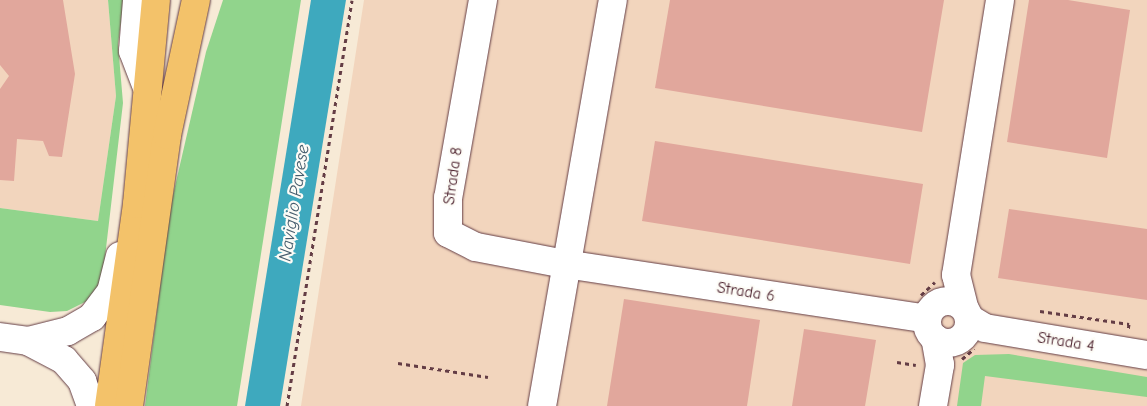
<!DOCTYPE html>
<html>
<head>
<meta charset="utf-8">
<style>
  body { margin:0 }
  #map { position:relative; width:1147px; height:406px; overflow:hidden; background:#f7ead6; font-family:"Comic Neue",sans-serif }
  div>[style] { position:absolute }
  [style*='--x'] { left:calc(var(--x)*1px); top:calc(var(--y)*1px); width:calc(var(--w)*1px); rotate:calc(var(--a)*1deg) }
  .built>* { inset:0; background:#f2d5bd }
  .green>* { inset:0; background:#91d48c }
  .water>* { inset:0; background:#3ea9be }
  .building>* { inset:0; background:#e1a79c }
  .path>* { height:3px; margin-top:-1.5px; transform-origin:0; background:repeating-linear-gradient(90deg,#643d45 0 4px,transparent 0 8px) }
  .roads { filter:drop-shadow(0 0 1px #643d45) drop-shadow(0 0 1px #643d45) }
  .minor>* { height:28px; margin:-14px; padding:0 14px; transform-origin:14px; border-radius:14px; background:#fff }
  .minor>.ring { margin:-14px; padding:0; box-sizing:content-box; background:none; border:28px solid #fff; border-radius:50% }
  .major>* { height:28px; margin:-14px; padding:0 14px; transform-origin:14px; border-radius:14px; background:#f3c26a }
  span { translate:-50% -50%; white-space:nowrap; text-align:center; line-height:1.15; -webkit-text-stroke:4.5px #fdfcf7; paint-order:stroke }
  .street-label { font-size:16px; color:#4a1f2b }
  .water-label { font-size:18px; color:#455d6d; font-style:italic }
</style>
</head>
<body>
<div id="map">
  <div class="built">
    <div style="clip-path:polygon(0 0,108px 0,116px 96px,98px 221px,0 208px)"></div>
    <div style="clip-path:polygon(364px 0,1147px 0,1147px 406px,301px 406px)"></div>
  </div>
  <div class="green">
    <div style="clip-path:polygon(108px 0,124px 0,118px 44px,123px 103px,103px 274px,99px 286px,91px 299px,67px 311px,50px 312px,0 305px,0 208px,98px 221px,116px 96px)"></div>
    <div style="clip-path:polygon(223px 0,301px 0,237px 406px,145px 406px,170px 208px,206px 52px)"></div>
    <div style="clip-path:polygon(1009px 354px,1147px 377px,1147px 397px,985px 376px,981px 406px,957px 406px,963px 363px,975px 355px)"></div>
  </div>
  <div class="water">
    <div style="clip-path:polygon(311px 0,346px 0,280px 406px,245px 406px)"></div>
  </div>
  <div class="building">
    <div style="clip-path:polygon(0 0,63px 0,75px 74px,62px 157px,49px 156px,43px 141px,17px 139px,14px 181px,0 180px,0 89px,9px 76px,0 65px)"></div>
    <div style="clip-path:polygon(670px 0,944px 0,922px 132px,655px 88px)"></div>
    <div style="clip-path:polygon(1029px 0,1068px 0,1130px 10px,1107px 158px,1007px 142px)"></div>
    <div style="clip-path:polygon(655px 141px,923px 184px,910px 264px,642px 221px)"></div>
    <div style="clip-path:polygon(1009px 209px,1147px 229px,1147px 300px,998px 278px)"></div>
    <div style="clip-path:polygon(624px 299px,760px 320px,747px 406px,607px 406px)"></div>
    <div style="clip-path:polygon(804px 329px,876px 340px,865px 406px,792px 406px)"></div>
  </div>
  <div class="path">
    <div style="--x:921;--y:295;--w:19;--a:-43"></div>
    <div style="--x:1040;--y:311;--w:90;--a:8.3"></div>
    <div style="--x:1129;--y:324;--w:6;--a:99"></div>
    <div style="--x:962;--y:359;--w:16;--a:-40"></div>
    <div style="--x:897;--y:362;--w:19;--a:9"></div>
    <div style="--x:398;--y:363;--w:91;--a:8.8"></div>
    <div style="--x:287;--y:406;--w:411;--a:-80.9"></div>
  </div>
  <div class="roads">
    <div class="minor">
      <div style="--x:137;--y:0;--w:51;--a:94.5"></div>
      <div style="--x:133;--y:51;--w:40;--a:69"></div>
      <div style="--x:483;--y:0;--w:201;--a:100"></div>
      <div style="--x:448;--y:198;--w:35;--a:90"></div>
      <div style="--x:448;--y:233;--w:31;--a:27"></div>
      <div style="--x:476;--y:247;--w:91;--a:10.8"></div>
      <div style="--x:565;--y:264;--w:366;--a:8.6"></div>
      <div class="ring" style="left:927px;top:301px;width:14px;height:14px"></div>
      <div style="--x:964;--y:307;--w:33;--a:-104"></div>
      <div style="--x:956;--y:275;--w:278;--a:-80.9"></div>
      <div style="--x:970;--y:319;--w:17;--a:31"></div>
      <div style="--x:985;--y:328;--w:164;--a:9.5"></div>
      <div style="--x:0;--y:337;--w:28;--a:8"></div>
      <div style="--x:28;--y:341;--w:41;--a:27.8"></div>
      <div style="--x:64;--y:360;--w:28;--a:49"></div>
      <div style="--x:82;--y:381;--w:27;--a:70"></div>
      <div style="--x:28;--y:341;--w:41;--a:-14"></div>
      <div style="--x:68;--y:331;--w:28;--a:-30"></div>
      <div style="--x:92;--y:317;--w:31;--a:-53"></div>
      <div style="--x:111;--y:292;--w:37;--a:-76"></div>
      <div style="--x:542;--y:406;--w:412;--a:-80.1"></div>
      <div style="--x:933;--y:406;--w:42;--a:-80.3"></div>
      <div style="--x:940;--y:365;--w:27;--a:-100"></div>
    </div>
    <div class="major">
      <div style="--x:109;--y:406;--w:204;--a:-82.1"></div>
      <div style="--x:137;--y:204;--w:205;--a:-84.7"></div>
      <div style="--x:129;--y:406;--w:274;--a:-82"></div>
      <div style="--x:167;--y:135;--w:138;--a:-77.9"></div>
    </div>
  </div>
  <div class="street-label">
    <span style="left:453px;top:176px;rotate:-82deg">Strada 8</span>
    <span style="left:746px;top:292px;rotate:9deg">Strada 6</span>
    <span style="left:1066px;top:342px;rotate:9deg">Strada 4</span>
  </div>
  <div class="water-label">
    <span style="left:295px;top:203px;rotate:-81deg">Naviglio Pavese</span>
  </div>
</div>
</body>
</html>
